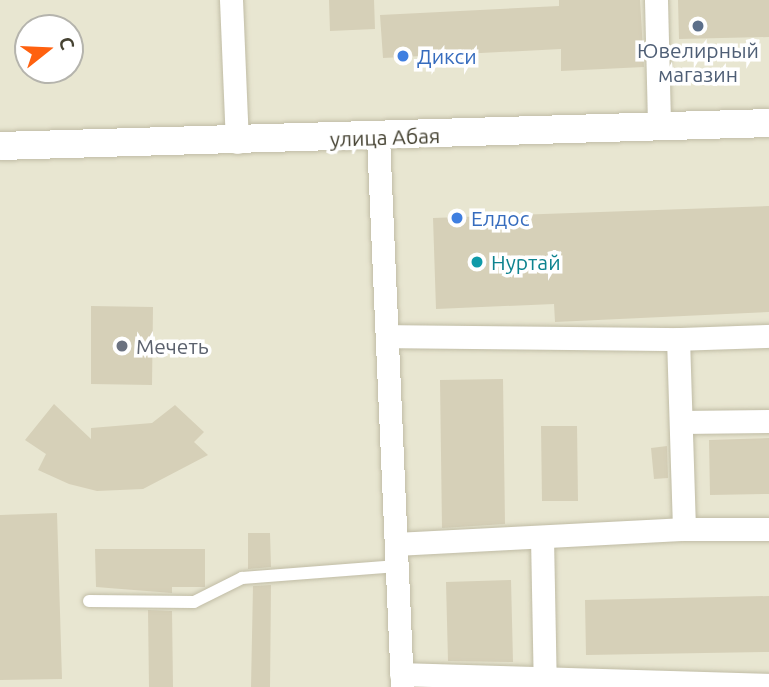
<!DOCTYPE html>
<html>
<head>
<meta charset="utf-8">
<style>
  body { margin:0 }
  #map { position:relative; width:769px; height:687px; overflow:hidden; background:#f4f2e4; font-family:Ubuntu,sans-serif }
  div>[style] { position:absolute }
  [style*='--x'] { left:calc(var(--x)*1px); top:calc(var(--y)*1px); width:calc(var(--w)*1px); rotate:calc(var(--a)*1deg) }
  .residential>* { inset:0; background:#e8e6d1 }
  .building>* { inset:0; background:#d6d0b8 }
  .roads { filter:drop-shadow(0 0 2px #c0bca5) drop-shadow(0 0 2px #c0bca5) }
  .service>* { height:12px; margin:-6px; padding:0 6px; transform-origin:6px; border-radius:6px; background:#fff }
  .minor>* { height:23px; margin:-11.5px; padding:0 11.5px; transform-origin:11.5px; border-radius:11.5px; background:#fff }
  .tertiary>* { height:28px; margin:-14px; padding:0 14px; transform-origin:14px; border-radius:14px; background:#fff }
  .dots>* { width:19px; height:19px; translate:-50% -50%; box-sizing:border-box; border:4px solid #fff; border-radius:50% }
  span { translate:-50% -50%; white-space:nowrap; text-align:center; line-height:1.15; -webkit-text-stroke:7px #fff; paint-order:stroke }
  .service-label { font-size:21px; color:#4e5e75 }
  .shop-label { font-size:21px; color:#366cbe }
  .left { translate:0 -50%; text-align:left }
  .street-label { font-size:21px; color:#464333 }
  .culture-label { font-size:21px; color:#0d838f }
  .worship-label { font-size:21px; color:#5b616d }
  .north { position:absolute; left:14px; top:14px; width:70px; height:70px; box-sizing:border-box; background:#fff; border:2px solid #b5b4ad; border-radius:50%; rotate:72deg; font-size:19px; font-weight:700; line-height:28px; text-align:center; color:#464333 }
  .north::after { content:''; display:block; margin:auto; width:24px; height:32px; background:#ff610f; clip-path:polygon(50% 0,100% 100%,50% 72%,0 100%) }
</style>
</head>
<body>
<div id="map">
  <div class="residential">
    <div style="clip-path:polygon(evenodd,0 0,769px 0,769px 687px,0 687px,0 0,28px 28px,70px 28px,70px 70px,28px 70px,28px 28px)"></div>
  </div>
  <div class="building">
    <div style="clip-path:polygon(329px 0,374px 0,375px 29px,330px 31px)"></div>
    <div style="clip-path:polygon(559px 0,640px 0,644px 67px,561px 71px,561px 49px,383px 58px,380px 15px,559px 6px)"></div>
    <div style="clip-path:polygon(678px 0,769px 0,769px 37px,679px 39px)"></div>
    <div style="clip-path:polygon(769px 206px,769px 312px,555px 322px,554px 304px,436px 309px,433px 218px)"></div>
    <div style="clip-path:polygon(91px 306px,153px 307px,152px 385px,91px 384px)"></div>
    <div style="clip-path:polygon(503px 379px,505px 524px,442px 528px,440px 380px)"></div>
    <div style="clip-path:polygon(54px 404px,91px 439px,91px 428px,152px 423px,175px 405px,204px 432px,194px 442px,208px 455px,143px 489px,97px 491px,69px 484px,38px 470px,46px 454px,25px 440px)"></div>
    <div style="clip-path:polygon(541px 426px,577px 426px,578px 501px,542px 501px)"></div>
    <div style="clip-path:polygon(769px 438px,769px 494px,710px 495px,709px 440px)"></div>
    <div style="clip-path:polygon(667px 446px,668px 478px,654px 479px,651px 448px)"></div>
    <div style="clip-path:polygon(57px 513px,62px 679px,0 680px,0 515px)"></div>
    <div style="clip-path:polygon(248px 533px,270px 533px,271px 567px,248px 569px)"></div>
    <div style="clip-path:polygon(95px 549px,205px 549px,205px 587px,172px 587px,172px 593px,96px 587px)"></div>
    <div style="clip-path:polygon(511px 580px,513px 662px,448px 661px,446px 582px)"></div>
    <div style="clip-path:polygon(271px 585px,270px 687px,251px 687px,253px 586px)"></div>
    <div style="clip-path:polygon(769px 596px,769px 652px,586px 655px,585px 600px)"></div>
    <div style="clip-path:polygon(148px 610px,172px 611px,173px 687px,149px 687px)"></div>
  </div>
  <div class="roads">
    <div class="service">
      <div style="--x:89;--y:601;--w:105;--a:0.5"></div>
      <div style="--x:194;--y:602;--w:54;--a:-26.6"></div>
      <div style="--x:242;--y:578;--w:156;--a:-4.4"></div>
    </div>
    <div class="minor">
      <div style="--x:231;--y:0;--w:142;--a:87.6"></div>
      <div style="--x:656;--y:0;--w:127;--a:88.6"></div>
      <div style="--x:378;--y:137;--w:551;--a:87.5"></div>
      <div style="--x:387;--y:336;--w:291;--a:0.6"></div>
      <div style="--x:681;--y:422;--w:88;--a:-0.7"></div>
      <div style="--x:684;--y:529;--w:85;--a:0"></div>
      <div style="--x:542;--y:537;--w:150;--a:88.9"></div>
      <div style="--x:397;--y:544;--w:287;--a:-3"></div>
      <div style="--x:684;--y:529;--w:190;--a:-91.8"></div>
      <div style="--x:678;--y:339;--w:91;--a:-1.9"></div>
      <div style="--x:401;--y:674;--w:368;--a:1.7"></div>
    </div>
    <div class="tertiary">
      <div style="--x:0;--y:146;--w:769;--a:-1.71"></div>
    </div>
  </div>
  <div class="dots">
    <div style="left:698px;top:26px;background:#5c6f8a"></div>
    <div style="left:403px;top:56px;background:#3f7fe0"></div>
    <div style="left:457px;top:218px;background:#3f7fe0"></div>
    <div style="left:477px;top:262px;background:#0f9aa8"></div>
    <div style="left:122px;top:346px;background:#6b7280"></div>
  </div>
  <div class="service-label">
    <span style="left:698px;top:62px">Ювелирный<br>магазин</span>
  </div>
  <div class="shop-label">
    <span class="left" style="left:417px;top:56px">Дикси</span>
    <span class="left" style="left:471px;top:218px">Елдос</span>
  </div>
  <div class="street-label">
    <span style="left:385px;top:137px;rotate:-2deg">улица Абая</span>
  </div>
  <div class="culture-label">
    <span class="left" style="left:491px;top:262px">Нуртай</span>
  </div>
  <div class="worship-label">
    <span class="left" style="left:136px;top:346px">Мечеть</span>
  </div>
  <div class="north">С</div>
</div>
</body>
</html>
